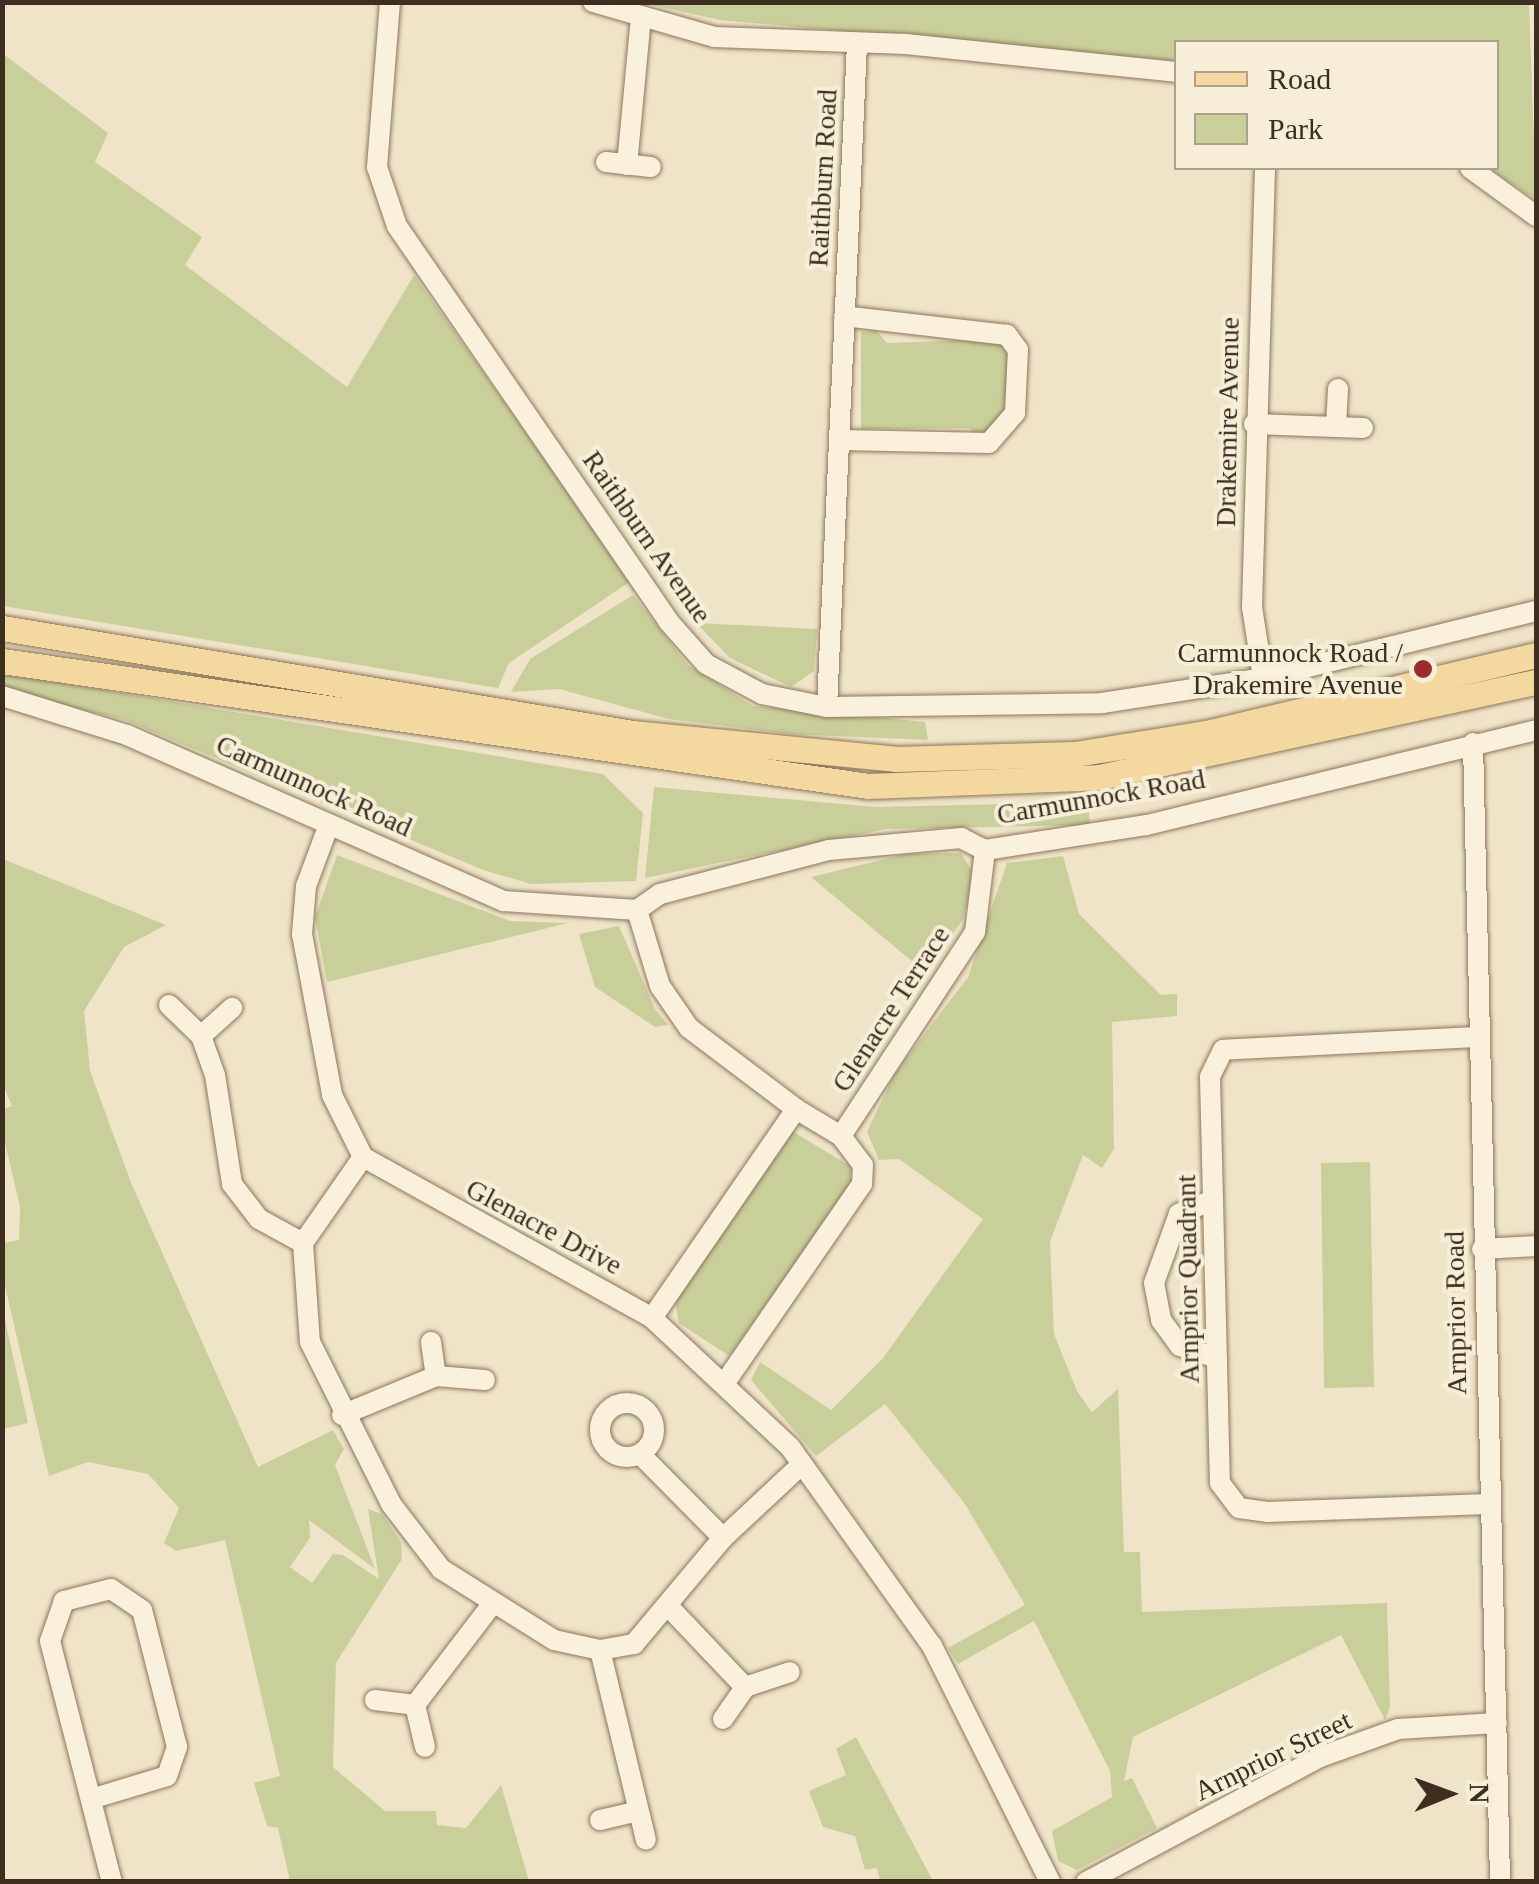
<!DOCTYPE html>
<html>
<head>
<meta charset="utf-8">
<style>
  body { margin:0 }
  #map { position:relative; width:1539px; height:1884px; overflow:hidden; background:#f0e4c8; font-family:Georgia,serif }
  div>[style] { position:absolute }
  [style*='--x'] { left:calc(var(--x)*1px); top:calc(var(--y)*1px); width:calc(var(--w)*1px); rotate:calc(var(--a)*1deg) }
  .green>* { inset:0; background:#c9cf9b }
  .roads { filter:drop-shadow(0 0 2px #8d765c) drop-shadow(0 0 2px #8d765c) }
  .minor>* { height:20px; margin:-10px; padding:0 10px; transform-origin:10px; border-radius:10px; background:#faf1dc }
  .minor>.ring { margin:-10px; padding:0; box-sizing:content-box; background:none; border:20px solid #faf1dc; border-radius:50% }
  .major>* { height:25px; margin:-12.5px; padding:0 12.5px; transform-origin:12.5px; border-radius:12.5px; background:#f3d9a0 }
  .dots>* { width:28px; height:28px; translate:-50% -50%; box-sizing:border-box; border:5px solid #f7eed8; border-radius:50% }
  span { translate:-50% -50%; white-space:nowrap; text-align:center; line-height:1.15; -webkit-text-stroke:8px #f7eed8; paint-order:stroke }
  .street-label { font-size:28px; color:#3d2e20 }
  .poi-label { font-size:28px; color:#3d2e20 }
  .right { translate:-100% -50%; text-align:right }
  .frame { position:absolute; inset:0; border:5px solid #3d2e20; pointer-events:none }
  .legend { position:absolute; left:1174px; top:40px; width:325px; height:130px; box-sizing:border-box; background:#f7eed8; border:2px solid #ada18e; margin:0; padding:12px 18px; list-style:none; font-size:30px; color:#3d2e20 }
  .legend li { display:flex; align-items:center; gap:20px; height:50px }
  .legend b { width:50px; border:2px solid #ada18e }
  .north { position:absolute; left:1399px; top:1744px; width:100px; height:100px; -webkit-text-stroke:8px #f7eed8; paint-order:stroke; rotate:89deg; font-size:28px; font-weight:700; line-height:40px; text-align:center; color:#3d2e20 }
  .north::after { content:''; display:block; margin:auto; width:35px; height:45px; background:#3d2e20; clip-path:polygon(50% 0,100% 100%,50% 72%,0 100%) }
</style>
</head>
<body>
<div id="map">
  <div class="green">
    <div style="clip-path:polygon(643px 3px,1529px 3px,1536px 200px,1489px 168px,1496px 168px,1496px 42px,1176px 42px,1176px 61px,720px 20px)"></div>
    <div style="clip-path:polygon(2px 53px,108px 133px,95px 162px,202px 237px,185px 265px,347px 387px,414px 275px,631px 581px,509px 663px,498px 688px,3px 606px)"></div>
    <div style="clip-path:polygon(877px 331px,887px 343px,999px 339px,1008px 349px,1007px 418px,979px 438px,969px 428px,861px 429px,861px 332px)"></div>
    <div style="clip-path:polygon(633px 595px,688px 665px,753px 706px,925px 722px,928px 740px,790px 734px,669px 719px,559px 689px,511px 692px,530px 659px)"></div>
    <div style="clip-path:polygon(696px 623px,817px 629px,814px 671px,791px 687px,730px 658px)"></div>
    <div style="clip-path:polygon(2px 673px,603px 774px,643px 813px,636px 881px,531px 884px,483px 870px,125px 720px,3px 691px)"></div>
    <div style="clip-path:polygon(654px 787px,875px 807px,1088px 802px,1090px 825px,886px 829px,645px 878px)"></div>
    <div style="clip-path:polygon(961px 853px,974px 875px,963px 919px,926px 973px,811px 877px,906px 854px)"></div>
    <div style="clip-path:polygon(337px 855px,510px 921px,568px 923px,327px 982px,315px 917px)"></div>
    <div style="clip-path:polygon(1063px 856px,1079px 914px,1161px 995px,1177px 994px,1177px 1016px,1112px 1022px,1114px 1149px,1102px 1168px,1083px 1155px,1050px 1242px,1054px 1334px,1077px 1391px,1092px 1412px,1118px 1389px,1124px 1552px,1140px 1552px,1142px 1612px,1387px 1603px,1390px 1707px,1385px 1720px,1341px 1635px,1133px 1737px,1124px 1781px,1132px 1778px,1157px 1828px,1077px 1870px,1058px 1861px,1052px 1831px,1112px 1797px,1110px 1771px,1034px 1621px,958px 1664px,948px 1648px,1025px 1605px,965px 1504px,885px 1404px,816px 1456px,751px 1380px,760px 1362px,831px 1410px,883px 1358px,983px 1219px,899px 1159px,879px 1160px,867px 1132px,895px 1073px,968px 977px,1007px 863px)"></div>
    <div style="clip-path:polygon(3px 859px,166px 925px,124px 947px,84px 1011px,90px 1071px,132px 1185px,258px 1467px,333px 1430px,344px 1449px,335px 1465px,375px 1569px,309px 1520px,310px 1538px,290px 1567px,312px 1583px,333px 1554px,343px 1555px,379px 1579px,368px 1509px,382px 1514px,401px 1542px,402px 1559px,336px 1663px,333px 1767px,385px 1811px,436px 1811px,437px 1825px,466px 1828px,501px 1785px,529px 1881px,290px 1881px,278px 1828px,267px 1826px,254px 1783px,280px 1776px,225px 1540px,176px 1551px,164px 1543px,179px 1508px,148px 1474px,88px 1462px,49px 1476px,3px 1277px,3px 1243px,19px 1240px,20px 1207px,2px 1130px,3px 1109px,12px 1106px,2px 1082px)"></div>
    <div style="clip-path:polygon(619px 926px,655px 1009px,668px 1025px,655px 1027px,595px 987px,579px 934px)"></div>
    <div style="clip-path:polygon(792px 1131px,850px 1166px,851px 1186px,729px 1356px,679px 1323px,674px 1296px)"></div>
    <div style="clip-path:polygon(1370px 1162px,1374px 1387px,1324px 1388px,1321px 1163px)"></div>
    <div style="clip-path:polygon(3px 1311px,28px 1423px,3px 1429px,2px 1429px)"></div>
    <div style="clip-path:polygon(856px 1737px,932px 1879px,933px 1881px,880px 1881px,877px 1868px,865px 1870px,855px 1836px,823px 1827px,809px 1791px,846px 1775px,836px 1749px)"></div>
  </div>
  <div class="roads">
    <div class="minor">
      <div style="--x:390;--y:2;--w:166;--a:94.5"></div>
      <div style="--x:377;--y:167;--w:62;--a:71.3"></div>
      <div style="--x:397;--y:226;--w:479;--a:55.5"></div>
      <div style="--x:668;--y:621;--w:57;--a:48.5"></div>
      <div style="--x:706;--y:664;--w:64;--a:28.2"></div>
      <div style="--x:762;--y:694;--w:66;--a:11.3"></div>
      <div style="--x:827;--y:707;--w:275;--a:-0.8"></div>
      <div style="--x:1102;--y:703;--w:163;--a:-8.8"></div>
      <div style="--x:1263;--y:678;--w:281;--a:-13.8"></div>
      <div style="--x:593;--y:2;--w:126;--a:16.1"></div>
      <div style="--x:714;--y:37;--w:192;--a:2.1"></div>
      <div style="--x:906;--y:44;--w:271;--a:5.9"></div>
      <div style="--x:606;--y:162;--w:45;--a:6.3"></div>
      <div style="--x:627;--y:165;--w:148;--a:-84.6"></div>
      <div style="--x:1470;--y:168;--w:82;--a:36"></div>
      <div style="--x:1254;--y:424;--w:109;--a:2.1"></div>
      <div style="--x:1336;--y:427;--w:38;--a:-87"></div>
      <div style="--x:840;--y:440;--w:149;--a:1.2"></div>
      <div style="--x:989;--y:443;--w:40;--a:-49"></div>
      <div style="--x:1015;--y:413;--w:63;--a:-87.3"></div>
      <div style="--x:1018;--y:350;--w:19;--a:-126"></div>
      <div style="--x:1007;--y:335;--w:164;--a:-173.4"></div>
      <div style="--x:1263;--y:678;--w:72;--a:-98.8"></div>
      <div style="--x:1252;--y:607;--w:439;--a:-88.3"></div>
      <div style="--x:2;--y:696;--w:131;--a:17.3"></div>
      <div style="--x:127;--y:735;--w:412;--a:23.8"></div>
      <div style="--x:504;--y:901;--w:133;--a:3.9"></div>
      <div style="--x:637;--y:910;--w:28;--a:-35"></div>
      <div style="--x:660;--y:894;--w:175;--a:-14.6"></div>
      <div style="--x:829;--y:850;--w:133;--a:-5.2"></div>
      <div style="--x:961;--y:838;--w:27;--a:27"></div>
      <div style="--x:985;--y:850;--w:164;--a:-8.8"></div>
      <div style="--x:1147;--y:825;--w:400;--a:-13.7"></div>
      <div style="--x:827;--y:707;--w:665;--a:-87.41"></div>
      <div style="--x:1473;--y:743;--w:1139;--a:88.64"></div>
      <div style="--x:328;--y:827;--w:63;--a:110.4"></div>
      <div style="--x:306;--y:886;--w:48;--a:94.8"></div>
      <div style="--x:302;--y:934;--w:164;--a:79.4"></div>
      <div style="--x:332;--y:1095;--w:69;--a:63.4"></div>
      <div style="--x:363;--y:1157;--w:331;--a:29.1"></div>
      <div style="--x:652;--y:1318;--w:189;--a:43.1"></div>
      <div style="--x:790;--y:1447;--w:244;--a:54.5"></div>
      <div style="--x:932;--y:1646;--w:264;--a:63.4"></div>
      <div style="--x:637;--y:910;--w:79;--a:73.2"></div>
      <div style="--x:660;--y:986;--w:51;--a:55.4"></div>
      <div style="--x:689;--y:1028;--w:134;--a:37.1"></div>
      <div style="--x:169;--y:1005;--w:45;--a:44.1"></div>
      <div style="--x:201;--y:1036;--w:41;--a:70.3"></div>
      <div style="--x:215;--y:1075;--w:110;--a:81.1"></div>
      <div style="--x:232;--y:1184;--w:44;--a:52.4"></div>
      <div style="--x:259;--y:1219;--w:50;--a:28.6"></div>
      <div style="--x:201;--y:1036;--w:42;--a:-42.1"></div>
      <div style="--x:1476;--y:1037;--w:253;--a:177.1"></div>
      <div style="--x:1223;--y:1050;--w:30;--a:116"></div>
      <div style="--x:1210;--y:1077;--w:406;--a:88.6"></div>
      <div style="--x:1220;--y:1483;--w:31;--a:53"></div>
      <div style="--x:1239;--y:1508;--w:28;--a:8"></div>
      <div style="--x:1267;--y:1512;--w:221;--a:-2.1"></div>
      <div style="--x:841;--y:1136;--w:244;--a:-56.7"></div>
      <div style="--x:975;--y:932;--w:83;--a:-83"></div>
      <div style="--x:363;--y:1157;--w:105;--a:124.9"></div>
      <div style="--x:303;--y:1243;--w:99;--a:86"></div>
      <div style="--x:310;--y:1342;--w:181;--a:63.4"></div>
      <div style="--x:391;--y:1504;--w:82;--a:52.4"></div>
      <div style="--x:441;--y:1569;--w:133;--a:32.1"></div>
      <div style="--x:554;--y:1640;--w:47;--a:12.3"></div>
      <div style="--x:600;--y:1650;--w:35;--a:-10"></div>
      <div style="--x:634;--y:1644;--w:138;--a:-50"></div>
      <div style="--x:723;--y:1538;--w:104;--a:-43.1"></div>
      <div style="--x:1213;--y:1200;--w:37;--a:158"></div>
      <div style="--x:1179;--y:1214;--w:73;--a:109.9"></div>
      <div style="--x:1154;--y:1283;--w:38;--a:79"></div>
      <div style="--x:1161;--y:1320;--w:32;--a:54"></div>
      <div style="--x:1180;--y:1346;--w:39;--a:18"></div>
      <div style="--x:1482;--y:1249;--w:54;--a:-3.2"></div>
      <div style="--x:652;--y:1318;--w:254;--a:-55.4"></div>
      <div style="--x:796;--y:1109;--w:52;--a:31"></div>
      <div style="--x:841;--y:1136;--w:36;--a:53"></div>
      <div style="--x:863;--y:1165;--w:19;--a:93"></div>
      <div style="--x:862;--y:1184;--w:239;--a:124.6"></div>
      <div style="--x:431;--y:1342;--w:34;--a:82"></div>
      <div class="ring" style="left:600px;top:1403px;width:34px;height:34px"></div>
      <div style="--x:342;--y:1415;--w:102;--a:-22.5"></div>
      <div style="--x:436;--y:1376;--w:49;--a:4.7"></div>
      <div style="--x:640;--y:1454;--w:118;--a:45.3"></div>
      <div style="--x:669;--y:1607;--w:110;--a:46.5"></div>
      <div style="--x:600;--y:1650;--w:195;--a:76.4"></div>
      <div style="--x:375;--y:1700;--w:40;--a:7.1"></div>
      <div style="--x:415;--y:1705;--w:43;--a:76.6"></div>
      <div style="--x:415;--y:1705;--w:128;--a:-52.6"></div>
      <div style="--x:723;--y:1719;--w:39;--a:-55"></div>
      <div style="--x:745;--y:1687;--w:47;--a:-18.4"></div>
      <div style="--x:91;--y:1799;--w:79;--a:-16.8"></div>
      <div style="--x:167;--y:1776;--w:31;--a:-71"></div>
      <div style="--x:177;--y:1747;--w:141;--a:-104.3"></div>
      <div style="--x:142;--y:1610;--w:37;--a:-146"></div>
      <div style="--x:111;--y:1589;--w:49;--a:165.7"></div>
      <div style="--x:64;--y:1601;--w:42;--a:109.3"></div>
      <div style="--x:50;--y:1641;--w:249;--a:75.6"></div>
      <div style="--x:600;--y:1820;--w:35;--a:-13"></div>
      <div style="--x:1086;--y:1882;--w:265;--a:-28.1"></div>
      <div style="--x:1320;--y:1757;--w:83;--a:-19.7"></div>
      <div style="--x:1398;--y:1729;--w:99;--a:-3.5"></div>
    </div>
    <div class="major">
      <div style="--x:2;--y:628;--w:639;--a:9.46"></div>
      <div style="--x:632;--y:733;--w:264;--a:5.6"></div>
      <div style="--x:895;--y:759;--w:180;--a:-1.6"></div>
      <div style="--x:1075;--y:754;--w:133;--a:-9.1"></div>
      <div style="--x:1206;--y:733;--w:339;--a:-13.3"></div>
      <div style="--x:2;--y:661;--w:875;--a:8.21"></div>
      <div style="--x:868;--y:786;--w:231;--a:-2.2"></div>
      <div style="--x:1099;--y:777;--w:447;--a:-12.3"></div>
    </div>
  </div>
  <div class="dots">
    <div style="left:1423px;top:669px;background:#9e2a2b"></div>
  </div>
  <div class="street-label">
    <span style="left:823px;top:178px;rotate:-87deg">Raithburn Road</span>
    <span style="left:1228px;top:422px;rotate:-89deg">Drakemire Avenue</span>
    <span style="left:647px;top:537px;rotate:55deg">Raithburn Avenue</span>
    <span style="left:314px;top:786px;rotate:24deg">Carmunnock Road</span>
    <span style="left:1101px;top:797px;rotate:-10deg">Carmunnock Road</span>
    <span style="left:891px;top:1009px;rotate:-57deg">Glenacre Terrace</span>
    <span style="left:544px;top:1227px;rotate:28deg">Glenacre Drive</span>
    <span style="left:1188px;top:1279px;rotate:-91deg">Arnprior Quadrant</span>
    <span style="left:1456px;top:1313px;rotate:-91deg">Arnprior Road</span>
    <span style="left:1273px;top:1756px;rotate:-26deg">Arnprior Street</span>
  </div>
  <div class="poi-label">
    <span class="right" style="left:1403px;top:669px">Carmunnock Road /<br>Drakemire Avenue</span>
  </div>
  <div class="frame"></div>
  <ul class="legend">
  <li><b style="height:12px;background:#f3d9a0"></b>Road</li>
  <li><b style="height:28px;background:#c9cf9b"></b>Park</li>
  </ul>
  <div class="north">N</div>
</div>
</body>
</html>
